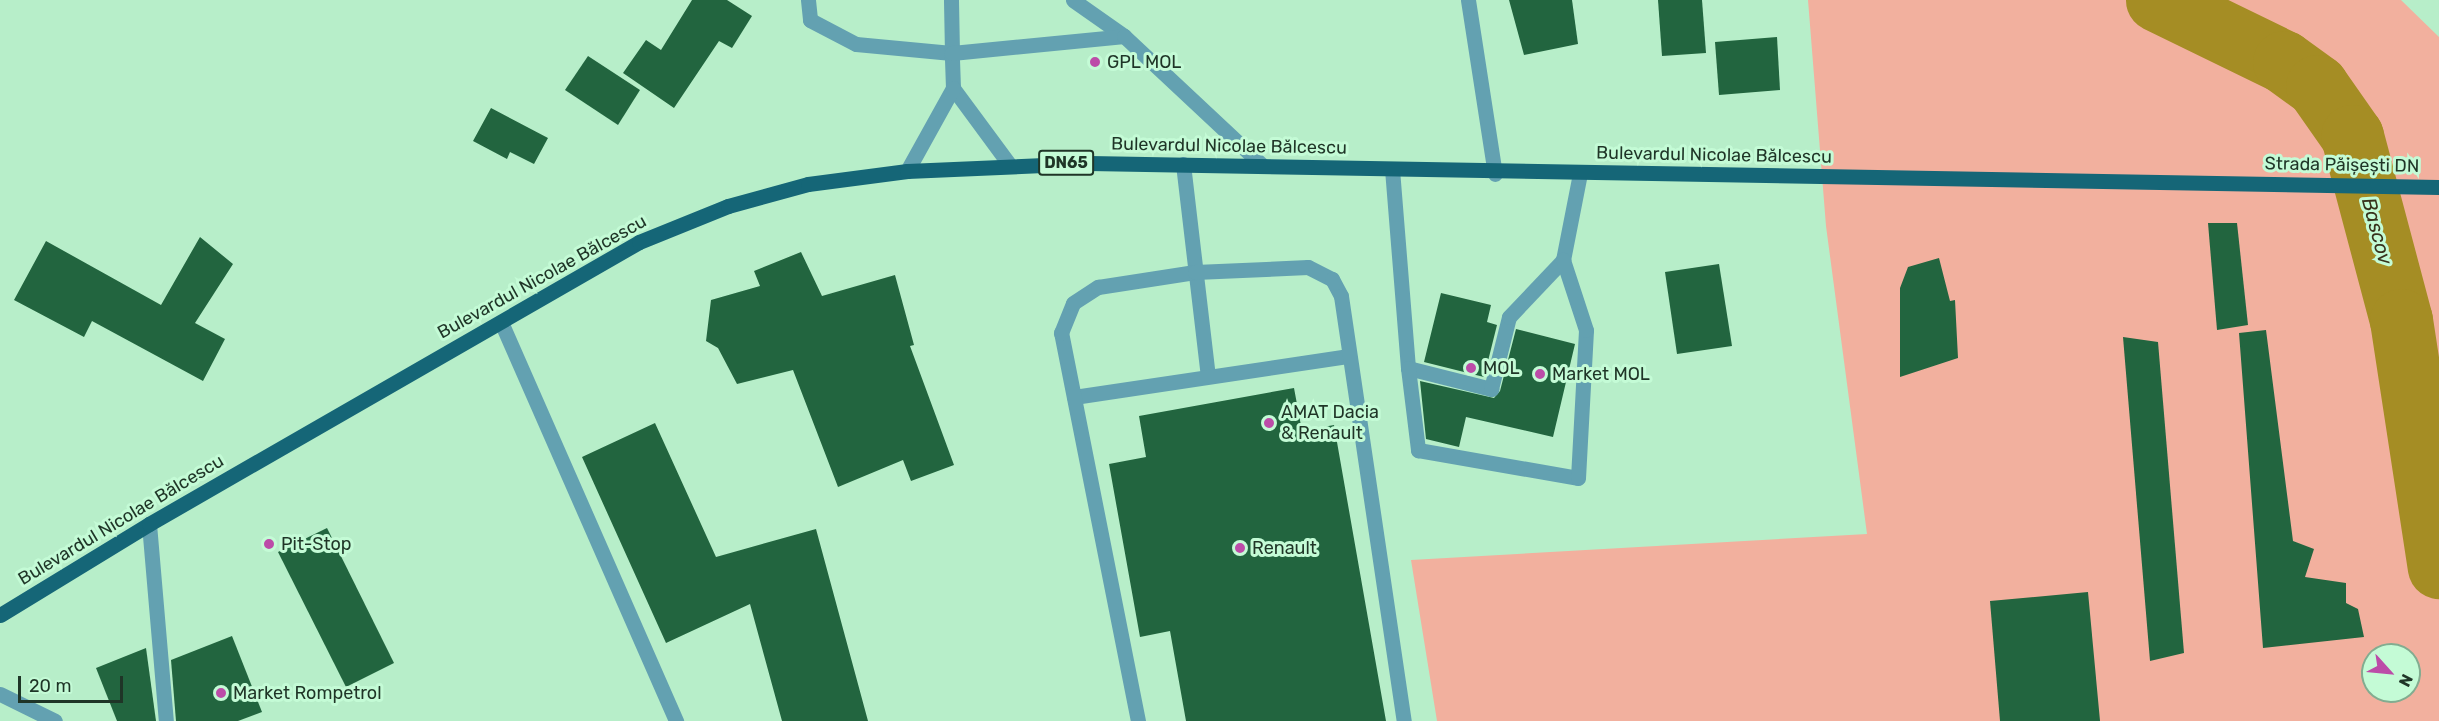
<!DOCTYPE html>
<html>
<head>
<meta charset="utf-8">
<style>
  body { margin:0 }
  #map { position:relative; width:2439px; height:721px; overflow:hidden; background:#b7eec9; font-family:Rubik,sans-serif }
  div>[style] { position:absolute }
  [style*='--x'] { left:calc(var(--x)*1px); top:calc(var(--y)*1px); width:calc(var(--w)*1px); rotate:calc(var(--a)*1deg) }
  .green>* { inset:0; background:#f2b09e }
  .stream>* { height:10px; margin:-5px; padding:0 5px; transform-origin:5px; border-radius:5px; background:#a58d24 }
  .river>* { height:63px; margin:-31.5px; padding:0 31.5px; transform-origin:31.5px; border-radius:31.5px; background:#a58d24 }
  .building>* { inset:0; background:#22653f }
  .service>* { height:15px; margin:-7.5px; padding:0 7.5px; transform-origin:7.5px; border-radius:7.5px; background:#63a1b1 }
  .minor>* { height:15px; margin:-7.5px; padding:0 7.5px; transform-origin:7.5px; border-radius:7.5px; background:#63a1b1 }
  .primary>* { height:15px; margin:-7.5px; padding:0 7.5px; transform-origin:7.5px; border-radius:7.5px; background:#156677 }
  .dots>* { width:16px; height:16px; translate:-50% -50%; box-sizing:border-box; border:3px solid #c4fbd6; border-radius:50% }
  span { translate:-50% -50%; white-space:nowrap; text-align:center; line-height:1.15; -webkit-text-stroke:6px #c4fbd6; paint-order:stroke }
  .shield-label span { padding:2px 4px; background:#c4fbd6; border:2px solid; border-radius:4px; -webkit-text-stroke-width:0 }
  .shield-label { font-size:16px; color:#1f3527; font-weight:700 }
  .poi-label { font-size:18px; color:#1f3527 }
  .left { translate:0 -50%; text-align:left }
  .street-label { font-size:18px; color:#1f3527 }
  .water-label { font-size:20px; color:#38321c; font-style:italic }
  .north { position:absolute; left:2361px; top:643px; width:60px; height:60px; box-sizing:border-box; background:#c4fbd6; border:2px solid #82ac90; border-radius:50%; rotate:117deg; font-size:16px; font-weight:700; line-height:24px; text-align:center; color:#1f3527 }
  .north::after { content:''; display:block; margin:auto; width:21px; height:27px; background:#bc4ca8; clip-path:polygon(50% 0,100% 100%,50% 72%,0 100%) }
  .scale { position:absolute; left:18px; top:676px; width:105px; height:27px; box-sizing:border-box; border:3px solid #1f3527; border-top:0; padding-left:8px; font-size:18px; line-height:21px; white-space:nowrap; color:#1f3527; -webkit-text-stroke:4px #c4fbd6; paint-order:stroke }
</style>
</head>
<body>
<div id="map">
  <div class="green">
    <div style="clip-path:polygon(evenodd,1808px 0,2401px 0,2439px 37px,2439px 721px,1437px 721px,1411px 560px,1867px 534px,1826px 226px,1808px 0,2373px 655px,2409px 655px,2409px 691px,2373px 691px,2373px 655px)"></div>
  </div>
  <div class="stream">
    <div style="--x:2162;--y:3;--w:3;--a:-72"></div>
  </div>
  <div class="river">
    <div style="--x:2157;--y:0;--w:141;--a:26"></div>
    <div style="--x:2284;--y:62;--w:41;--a:36"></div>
    <div style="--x:2317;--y:86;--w:61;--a:55"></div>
    <div style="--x:2352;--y:136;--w:190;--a:75.1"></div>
    <div style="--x:2401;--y:320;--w:250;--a:81.3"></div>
  </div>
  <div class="building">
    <div style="clip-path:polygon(692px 0,727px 0,752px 16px,732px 48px,719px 41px,674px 108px,623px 73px,646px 40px,661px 50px)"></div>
    <div style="clip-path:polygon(1509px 0,1572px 0,1578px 44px,1524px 55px)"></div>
    <div style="clip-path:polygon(1658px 0,1702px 0,1706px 53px,1662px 56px)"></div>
    <div style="clip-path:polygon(1777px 37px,1780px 90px,1719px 95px,1715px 42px)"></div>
    <div style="clip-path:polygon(588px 56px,640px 90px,618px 125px,565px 90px)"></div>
    <div style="clip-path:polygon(491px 108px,548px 138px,534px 164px,510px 152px,507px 159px,473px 141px)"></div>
    <div style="clip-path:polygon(2208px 223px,2237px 223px,2248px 325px,2217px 330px)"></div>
    <div style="clip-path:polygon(200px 237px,233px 264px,195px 323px,225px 339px,203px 381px,92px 321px,84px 337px,14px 300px,46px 241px,161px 305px)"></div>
    <div style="clip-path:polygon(801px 252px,822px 296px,895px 275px,914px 345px,910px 346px,954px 465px,911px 481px,903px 460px,838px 487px,793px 370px,737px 384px,718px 348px,706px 341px,711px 300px,760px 286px,754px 271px)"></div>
    <div style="clip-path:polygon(1939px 258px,1950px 301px,1955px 300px,1958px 358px,1900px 377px,1900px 288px,1908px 267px)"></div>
    <div style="clip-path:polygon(1719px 264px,1732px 346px,1677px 354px,1665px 272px)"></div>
    <div style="clip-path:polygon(1441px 293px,1491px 305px,1487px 322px,1497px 325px,1484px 377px,1424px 362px)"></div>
    <div style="clip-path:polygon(1516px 329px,1575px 344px,1553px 437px,1466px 417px,1459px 447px,1426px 439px,1420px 381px,1494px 398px,1500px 391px)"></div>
    <div style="clip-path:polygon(2266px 330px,2293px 541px,2314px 549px,2305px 577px,2346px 583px,2346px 603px,2358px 609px,2364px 637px,2263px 648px,2239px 333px)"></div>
    <div style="clip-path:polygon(2123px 337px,2158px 342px,2184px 653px,2150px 661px)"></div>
    <div style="clip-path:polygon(1294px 388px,1302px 431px,1334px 425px,1386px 721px,1186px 721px,1170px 631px,1140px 637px,1109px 464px,1146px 457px,1139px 416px)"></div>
    <div style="clip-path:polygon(655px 423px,716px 557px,816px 529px,868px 721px,782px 721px,750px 604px,666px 643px,582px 457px)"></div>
    <div style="clip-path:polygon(327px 528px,394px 663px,346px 687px,278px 552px)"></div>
    <div style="clip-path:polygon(2088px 592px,2100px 721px,2000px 721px,1990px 601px)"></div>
    <div style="clip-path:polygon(232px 636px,262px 712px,238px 721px,176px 721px,171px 660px)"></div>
    <div style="clip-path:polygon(146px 648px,156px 721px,117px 721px,96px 668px)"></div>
  </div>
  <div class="service">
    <div style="--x:808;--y:0;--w:20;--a:84"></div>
    <div style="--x:810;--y:20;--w:52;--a:27.6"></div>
    <div style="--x:856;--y:44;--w:96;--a:5.4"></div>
    <div style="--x:952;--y:53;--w:53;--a:-91.1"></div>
    <div style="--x:1073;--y:0;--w:62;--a:35.2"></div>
    <div style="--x:1009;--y:164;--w:94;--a:-126.4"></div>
    <div style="--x:953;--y:88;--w:35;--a:-92"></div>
    <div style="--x:952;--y:53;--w:173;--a:-5.6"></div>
    <div style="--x:1124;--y:36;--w:190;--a:43.1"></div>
    <div style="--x:1183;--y:164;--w:213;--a:83.3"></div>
    <div style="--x:1392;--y:169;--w:200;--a:85.4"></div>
    <div style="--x:1408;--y:368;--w:86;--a:14.2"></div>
    <div style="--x:1491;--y:389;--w:74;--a:-76"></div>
    <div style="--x:1509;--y:317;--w:79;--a:-46.5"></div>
    <div style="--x:1563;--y:260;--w:89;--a:-78.9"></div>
    <div style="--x:907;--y:171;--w:95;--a:-61"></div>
    <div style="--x:501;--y:322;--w:436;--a:66.3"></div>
    <div style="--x:1408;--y:368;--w:83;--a:83"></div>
    <div style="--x:1418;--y:450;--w:162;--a:9.9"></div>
    <div style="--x:1578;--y:478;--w:148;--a:-86.9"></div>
    <div style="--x:1586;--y:330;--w:74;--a:-108.2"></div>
    <div style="--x:1074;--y:397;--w:278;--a:-8.5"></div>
    <div style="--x:149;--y:524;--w:198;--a:85.1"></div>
    <div style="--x:0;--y:694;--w:61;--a:26.1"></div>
    <div style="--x:1138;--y:721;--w:396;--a:-101.2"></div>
    <div style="--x:1061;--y:333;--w:32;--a:-68"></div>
    <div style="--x:1073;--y:303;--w:30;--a:-33"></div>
    <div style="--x:1098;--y:287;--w:98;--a:-8.8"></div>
    <div style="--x:1195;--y:272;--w:113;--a:-2.5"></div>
    <div style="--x:1308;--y:267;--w:27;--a:27"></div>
    <div style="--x:1332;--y:279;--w:19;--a:62"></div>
    <div style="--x:1341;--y:296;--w:430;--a:81.6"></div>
  </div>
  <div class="minor">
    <div style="--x:1468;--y:0;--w:176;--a:81.2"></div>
  </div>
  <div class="primary">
    <div style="--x:0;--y:615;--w:175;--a:-31.4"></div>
    <div style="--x:149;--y:524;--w:565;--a:-29.92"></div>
    <div style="--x:639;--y:242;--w:96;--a:-22"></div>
    <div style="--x:728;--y:206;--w:83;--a:-15.4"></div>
    <div style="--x:808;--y:184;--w:100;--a:-7.5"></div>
    <div style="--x:907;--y:171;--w:182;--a:-2.5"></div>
    <div style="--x:1089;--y:163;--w:1350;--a:1.02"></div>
  </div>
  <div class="dots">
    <div style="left:1095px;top:62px;background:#bc4ca8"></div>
    <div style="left:1471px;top:368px;background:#bc4ca8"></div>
    <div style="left:1540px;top:374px;background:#bc4ca8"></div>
    <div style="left:1269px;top:423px;background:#bc4ca8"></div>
    <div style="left:269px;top:544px;background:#bc4ca8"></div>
    <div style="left:1240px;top:548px;background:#bc4ca8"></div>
    <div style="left:221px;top:693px;background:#bc4ca8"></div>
  </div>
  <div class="shield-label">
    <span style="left:1066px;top:163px">DN65</span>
  </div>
  <div class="poi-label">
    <span class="left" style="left:1107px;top:62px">GPL MOL</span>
    <span class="left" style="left:1483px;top:368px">MOL</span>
    <span class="left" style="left:1552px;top:374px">Market MOL</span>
    <span class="left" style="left:1281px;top:423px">AMAT Dacia<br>&amp; Renault</span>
    <span class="left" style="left:281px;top:544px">Pit-Stop</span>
    <span class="left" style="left:1252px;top:548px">Renault</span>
    <span class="left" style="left:233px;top:693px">Market Rompetrol</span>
  </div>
  <div class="street-label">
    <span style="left:1229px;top:146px;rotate:1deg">Bulevardul Nicolae Bălcescu</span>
    <span style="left:1714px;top:155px;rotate:1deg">Bulevardul Nicolae Bălcescu</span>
    <span style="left:2342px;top:165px;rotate:1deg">Strada Păișești DN</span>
    <span style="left:542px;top:277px;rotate:-29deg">Bulevardul Nicolae Bălcescu</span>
    <span style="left:121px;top:520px;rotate:-31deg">Bulevardul Nicolae Bălcescu</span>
  </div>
  <div class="water-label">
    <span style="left:2377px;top:231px;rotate:75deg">Bascov</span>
  </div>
  <div class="north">N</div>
  <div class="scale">20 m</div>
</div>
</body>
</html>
